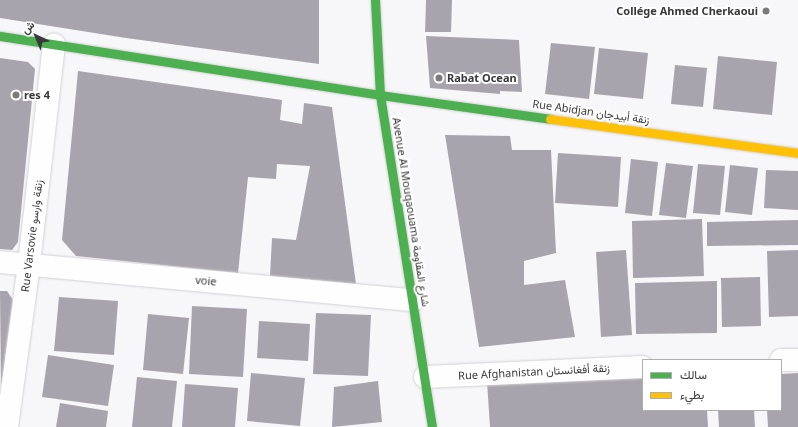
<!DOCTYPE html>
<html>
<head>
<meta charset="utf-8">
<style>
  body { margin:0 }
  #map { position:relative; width:798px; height:427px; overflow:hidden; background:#f7f6f9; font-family:"Noto Sans",Vazirmatn,sans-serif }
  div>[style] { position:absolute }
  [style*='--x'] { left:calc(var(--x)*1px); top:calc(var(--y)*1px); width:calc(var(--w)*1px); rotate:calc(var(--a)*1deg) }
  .building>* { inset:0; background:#a8a4ae }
  .roads { filter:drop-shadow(0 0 1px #d2d1d4) drop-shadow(0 0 1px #d2d1d4) }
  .street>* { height:22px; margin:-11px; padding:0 11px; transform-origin:11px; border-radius:11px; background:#fefefe }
  .fast>* { height:9px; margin:-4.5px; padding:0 4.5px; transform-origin:4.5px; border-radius:4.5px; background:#4caf50 }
  .slow>* { height:9px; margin:-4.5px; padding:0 4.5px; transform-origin:4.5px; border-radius:4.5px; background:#ffc107 }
  .dots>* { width:11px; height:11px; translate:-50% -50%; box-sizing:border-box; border:2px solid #fff; border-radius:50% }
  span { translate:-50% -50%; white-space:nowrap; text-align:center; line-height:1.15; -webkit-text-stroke:4px #fff; paint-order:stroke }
  .poi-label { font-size:11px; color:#39383a; font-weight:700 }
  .right { translate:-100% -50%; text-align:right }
  .left { translate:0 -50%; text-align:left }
  .street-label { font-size:11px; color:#39383a }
  .legend { position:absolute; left:642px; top:359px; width:140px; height:52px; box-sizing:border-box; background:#fff; border:1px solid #b0afb0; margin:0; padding:5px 7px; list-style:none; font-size:12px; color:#39383a }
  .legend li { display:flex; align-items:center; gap:8px; height:20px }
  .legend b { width:20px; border:1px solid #b0afb0 }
  .north { position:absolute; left:16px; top:16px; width:40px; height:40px; -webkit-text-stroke:3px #fff; paint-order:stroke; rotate:316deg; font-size:11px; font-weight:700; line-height:16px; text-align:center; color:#39383a }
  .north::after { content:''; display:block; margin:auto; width:14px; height:18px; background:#39383a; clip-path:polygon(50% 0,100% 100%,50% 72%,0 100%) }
</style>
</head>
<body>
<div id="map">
  <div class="building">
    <div style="clip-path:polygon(0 0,319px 0,319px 64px,126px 38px,0 18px)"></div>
    <div style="clip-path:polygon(426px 0,452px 0,451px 32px,425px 32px)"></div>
    <div style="clip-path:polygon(426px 36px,519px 40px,522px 92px,500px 91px,500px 94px,430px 88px)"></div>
    <div style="clip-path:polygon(551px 43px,595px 47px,589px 99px,545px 94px)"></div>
    <div style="clip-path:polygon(599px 48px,648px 53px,643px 99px,594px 94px)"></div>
    <div style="clip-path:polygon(718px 56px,777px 62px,772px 115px,713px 109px)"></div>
    <div style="clip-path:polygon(0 58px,28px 62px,35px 69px,18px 242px,12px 250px,0 249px)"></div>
    <div style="clip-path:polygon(675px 65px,707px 68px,703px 107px,671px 104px)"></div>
    <div style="clip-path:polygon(78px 71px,282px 100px,280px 120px,302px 124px,304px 103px,332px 107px,356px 284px,270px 276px,272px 238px,296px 240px,310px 166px,277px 164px,276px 179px,248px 177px,238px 273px,76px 256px,62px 240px)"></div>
    <div style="clip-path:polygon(445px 135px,510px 136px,512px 150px,551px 150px,556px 253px,524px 261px,524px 285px,565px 280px,575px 337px,479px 347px)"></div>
    <div style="clip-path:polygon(558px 153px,621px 157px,618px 207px,555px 203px)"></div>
    <div style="clip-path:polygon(631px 159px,658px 162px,652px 216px,625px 213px)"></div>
    <div style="clip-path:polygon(666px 163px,693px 166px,686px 218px,659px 215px)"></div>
    <div style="clip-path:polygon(698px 164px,725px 166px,720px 215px,693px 213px)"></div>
    <div style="clip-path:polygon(730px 165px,758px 168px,752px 215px,725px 212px)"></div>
    <div style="clip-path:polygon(766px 170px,798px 171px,798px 210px,764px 208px)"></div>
    <div style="clip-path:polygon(702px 219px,704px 276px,633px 278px,632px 221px)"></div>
    <div style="clip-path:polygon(798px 220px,798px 245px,707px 246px,707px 222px)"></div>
    <div style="clip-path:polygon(626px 250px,632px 335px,601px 337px,596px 252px)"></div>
    <div style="clip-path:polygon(798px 250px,798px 316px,769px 317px,767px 251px)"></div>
    <div style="clip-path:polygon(760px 277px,761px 326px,722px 327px,721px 278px)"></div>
    <div style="clip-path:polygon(717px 281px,717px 333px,636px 334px,635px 283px)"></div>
    <div style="clip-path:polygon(0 291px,7px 291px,13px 300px,1px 389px)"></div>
    <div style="clip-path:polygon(59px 297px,118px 301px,114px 355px,54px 351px)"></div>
    <div style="clip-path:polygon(192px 306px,247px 309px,243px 377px,189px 374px)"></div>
    <div style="clip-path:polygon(316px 313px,371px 315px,368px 376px,313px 374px)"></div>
    <div style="clip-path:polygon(148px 314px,189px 318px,183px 374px,143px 370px)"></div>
    <div style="clip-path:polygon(259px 321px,310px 324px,308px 361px,257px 358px)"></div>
    <div style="clip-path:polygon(48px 355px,114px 365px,108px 406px,42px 397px)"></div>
    <div style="clip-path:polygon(643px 370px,643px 410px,707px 410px,708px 427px,490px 427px,487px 382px)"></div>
    <div style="clip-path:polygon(251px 373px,305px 378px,300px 426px,247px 421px)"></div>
    <div style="clip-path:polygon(798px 373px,798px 427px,768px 427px,767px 410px,781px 410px,781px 374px)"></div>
    <div style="clip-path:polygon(137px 377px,177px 381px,172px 427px,132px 427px)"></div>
    <div style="clip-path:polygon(378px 381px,382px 422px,332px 427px,334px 387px)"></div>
    <div style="clip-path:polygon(185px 384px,238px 388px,235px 427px,182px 427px)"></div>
    <div style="clip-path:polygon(60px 403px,108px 411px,106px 427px,56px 427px)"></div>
    <div style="clip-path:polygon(718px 410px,754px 410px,755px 427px,719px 427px)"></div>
  </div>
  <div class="roads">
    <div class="street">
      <div style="--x:0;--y:262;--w:415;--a:5.3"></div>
      <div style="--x:781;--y:360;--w:17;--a:0"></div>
      <div style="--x:425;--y:377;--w:218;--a:-2.6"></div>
      <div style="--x:7;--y:427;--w:164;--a:-82.3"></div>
      <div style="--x:29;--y:264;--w:221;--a:-83.5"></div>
    </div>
    <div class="fast">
      <div style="--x:375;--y:0;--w:95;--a:87"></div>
      <div style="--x:380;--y:95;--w:336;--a:81.1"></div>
      <div style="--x:0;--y:36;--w:385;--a:8.8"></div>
      <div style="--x:380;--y:95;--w:172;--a:8"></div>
    </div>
    <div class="slow">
      <div style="--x:550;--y:119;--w:250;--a:7.8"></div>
    </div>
  </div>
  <div class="dots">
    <div style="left:766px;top:11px;background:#7c7a7d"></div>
    <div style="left:439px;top:78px;background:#7c7a7d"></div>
    <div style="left:16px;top:95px;background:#7c7a7d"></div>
  </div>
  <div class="poi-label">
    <span class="right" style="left:758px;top:11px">Collége Ahmed Cherkaoui</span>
    <span class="left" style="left:447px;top:78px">Rabat Ocean</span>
    <span class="left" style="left:24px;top:95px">res 4</span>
  </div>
  <div class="street-label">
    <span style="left:591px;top:112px;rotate:8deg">Rue Abidjan زنقة أبيدجان</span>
    <span style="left:411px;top:212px;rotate:81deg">Avenue Al Mouqaouama شارع المقاومة</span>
    <span style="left:32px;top:236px;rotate:-83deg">Rue Varsovie زنقة وارسو</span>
    <span style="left:206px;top:281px;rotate:5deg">voie</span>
    <span style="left:534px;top:372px;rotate:-3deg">Rue Afghanistan زنقة أفغانستان</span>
  </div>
  <ul class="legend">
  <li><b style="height:5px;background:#4caf50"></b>سالك</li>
  <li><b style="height:5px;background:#ffc107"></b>بطيء</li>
  </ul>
  <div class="north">ش</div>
</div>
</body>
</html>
